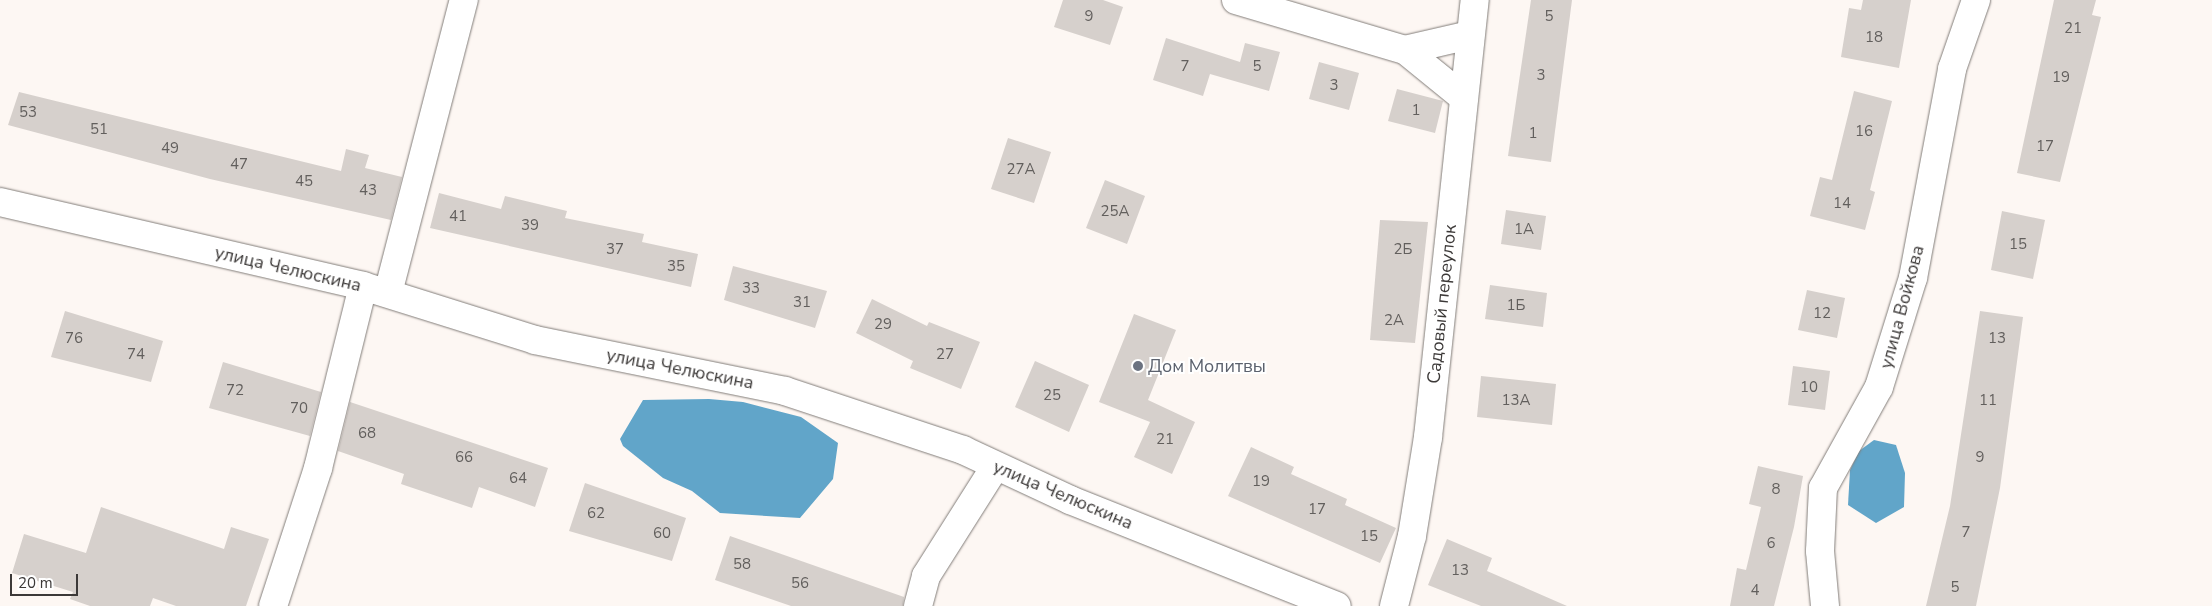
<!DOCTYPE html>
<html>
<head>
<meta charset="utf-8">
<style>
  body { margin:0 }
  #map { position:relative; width:2212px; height:606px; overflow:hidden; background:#fdf7f3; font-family:"Nunito Sans",sans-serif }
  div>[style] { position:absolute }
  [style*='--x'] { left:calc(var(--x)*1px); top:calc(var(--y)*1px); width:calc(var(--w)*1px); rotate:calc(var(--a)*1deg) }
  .water>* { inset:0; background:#61a5c9 }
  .building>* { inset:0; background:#d6d0cc }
  .roads { filter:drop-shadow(0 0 1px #827d79) drop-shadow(0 0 1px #827d79) }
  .minor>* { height:28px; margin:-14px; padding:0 14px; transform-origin:14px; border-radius:14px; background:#fff }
  .dots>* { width:14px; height:14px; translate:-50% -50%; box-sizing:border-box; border:2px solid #fff; border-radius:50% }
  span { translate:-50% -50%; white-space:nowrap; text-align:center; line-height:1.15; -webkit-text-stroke:4px #fff; paint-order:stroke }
  .number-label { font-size:15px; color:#625f5d }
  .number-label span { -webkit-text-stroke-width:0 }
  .street-label { font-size:18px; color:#3c3938 }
  .worship-label { font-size:18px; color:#5b616d }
  .left { translate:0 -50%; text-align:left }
  .scale { position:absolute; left:10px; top:574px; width:68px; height:22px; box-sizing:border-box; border:2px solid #3c3938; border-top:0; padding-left:6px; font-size:15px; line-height:18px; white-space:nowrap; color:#3c3938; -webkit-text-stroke:4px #fff; paint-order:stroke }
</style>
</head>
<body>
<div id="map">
  <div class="water">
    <div style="clip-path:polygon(709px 399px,743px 402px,801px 417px,838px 443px,833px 479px,800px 518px,720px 513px,692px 491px,663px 478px,623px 446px,620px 439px,643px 400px)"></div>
    <div style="clip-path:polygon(1874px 440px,1896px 445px,1905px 473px,1904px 507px,1876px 523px,1848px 505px,1850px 470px,1859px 451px)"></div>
  </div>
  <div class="building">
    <div style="clip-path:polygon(1063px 0,1103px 0,1123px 7px,1110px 45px,1054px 27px)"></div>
    <div style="clip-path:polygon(1531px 0,1572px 0,1551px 162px,1508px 156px)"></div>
    <div style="clip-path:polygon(1863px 0,1911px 0,1899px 68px,1841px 57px,1849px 8px,1861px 10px)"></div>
    <div style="clip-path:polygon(2054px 0,2096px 0,2092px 15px,2101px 17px,2060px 182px,2017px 173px)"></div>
    <div style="clip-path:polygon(1166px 38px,1240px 62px,1245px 43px,1280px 52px,1269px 91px,1210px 74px,1203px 96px,1153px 80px)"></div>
    <div style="clip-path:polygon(1319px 62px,1359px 73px,1349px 110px,1309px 99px)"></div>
    <div style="clip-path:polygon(1397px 89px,1443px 101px,1435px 133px,1388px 121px)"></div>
    <div style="clip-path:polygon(1854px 91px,1892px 101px,1870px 190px,1875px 192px,1865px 230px,1810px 216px,1820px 177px,1832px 180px)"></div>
    <div style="clip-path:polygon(19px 92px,341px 171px,346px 149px,369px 155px,365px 168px,402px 177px,391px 220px,210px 179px,8px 125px)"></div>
    <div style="clip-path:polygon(1008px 138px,1051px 152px,1034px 203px,991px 189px)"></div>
    <div style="clip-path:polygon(1105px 180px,1145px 196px,1127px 244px,1086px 228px)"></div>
    <div style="clip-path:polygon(439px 193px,501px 209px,505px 196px,567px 211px,565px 218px,644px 234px,642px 242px,698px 254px,691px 287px,430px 228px)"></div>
    <div style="clip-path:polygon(1506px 210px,1546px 216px,1541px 250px,1501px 244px)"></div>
    <div style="clip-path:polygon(2002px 211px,2045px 220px,2033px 279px,1991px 270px)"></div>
    <div style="clip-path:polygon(1380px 220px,1428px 222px,1415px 343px,1370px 340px)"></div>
    <div style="clip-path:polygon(733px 266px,827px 291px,815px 328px,724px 300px)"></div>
    <div style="clip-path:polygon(1490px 285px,1547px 293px,1543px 327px,1485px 319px)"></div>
    <div style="clip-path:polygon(1807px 290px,1845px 298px,1837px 338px,1798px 330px)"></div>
    <div style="clip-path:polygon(872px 299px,927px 326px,929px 322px,980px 342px,961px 389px,910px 368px,913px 361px,856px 333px)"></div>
    <div style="clip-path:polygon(65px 311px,163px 341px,151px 382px,51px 357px)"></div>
    <div style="clip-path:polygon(1980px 311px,2023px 317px,2000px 488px,1976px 606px,1926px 606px,1950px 506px)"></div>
    <div style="clip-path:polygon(1134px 314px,1176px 330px,1148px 400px,1195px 422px,1172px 474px,1134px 457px,1150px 422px,1099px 402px)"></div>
    <div style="clip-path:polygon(1035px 361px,1089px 385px,1069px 432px,1015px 407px)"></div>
    <div style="clip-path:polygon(223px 362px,321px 392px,310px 436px,209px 408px)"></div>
    <div style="clip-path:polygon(1793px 366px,1830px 371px,1825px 410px,1788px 405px)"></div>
    <div style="clip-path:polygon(1481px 376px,1556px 384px,1552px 425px,1477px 417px)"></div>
    <div style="clip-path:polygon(350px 402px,548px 468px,535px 507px,479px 487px,472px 508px,401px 484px,404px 474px,338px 451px)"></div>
    <div style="clip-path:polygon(1251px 447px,1294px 467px,1291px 474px,1347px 499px,1345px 505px,1396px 528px,1380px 563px,1228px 496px)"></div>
    <div style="clip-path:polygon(1758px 466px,1803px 476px,1794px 527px,1774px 606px,1730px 606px,1737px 568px,1746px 570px,1761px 507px,1749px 504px)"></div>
    <div style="clip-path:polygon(585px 483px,686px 518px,672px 561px,569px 531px)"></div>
    <div style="clip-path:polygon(101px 507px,224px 549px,231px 527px,269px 539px,246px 606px,176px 606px,153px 598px,150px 606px,90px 606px,70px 599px,73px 592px,12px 573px,24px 534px,86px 553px)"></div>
    <div style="clip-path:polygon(730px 536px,904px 597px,903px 606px,791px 606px,715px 580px)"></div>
    <div style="clip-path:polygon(1447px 539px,1492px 558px,1487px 571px,1567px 606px,1481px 606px,1428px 585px)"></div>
  </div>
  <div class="roads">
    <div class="minor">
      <div style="--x:1236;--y:0;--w:176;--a:16.5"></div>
      <div style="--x:1405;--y:50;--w:67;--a:-13"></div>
      <div style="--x:1405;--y:50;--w:76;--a:39.1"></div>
      <div style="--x:0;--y:202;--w:373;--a:13"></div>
      <div style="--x:363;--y:286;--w:180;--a:17.4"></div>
      <div style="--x:535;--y:340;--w:255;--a:11.5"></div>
      <div style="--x:785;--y:391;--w:188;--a:18.3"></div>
      <div style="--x:963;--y:450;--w:118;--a:25"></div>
      <div style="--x:1070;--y:500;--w:287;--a:21.7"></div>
      <div style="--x:388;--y:293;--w:303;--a:-75.5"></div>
      <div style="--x:273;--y:606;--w:145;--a:-71.9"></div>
      <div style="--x:318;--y:468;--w:187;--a:-76.1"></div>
      <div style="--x:918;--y:606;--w:31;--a:-75"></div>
      <div style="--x:926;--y:576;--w:129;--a:-57.7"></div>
      <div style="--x:1394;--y:606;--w:72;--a:-75.6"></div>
      <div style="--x:1412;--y:536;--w:100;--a:-80.8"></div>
      <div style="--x:1428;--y:437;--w:440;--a:-83.9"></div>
      <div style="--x:1825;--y:606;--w:55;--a:-95.2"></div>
      <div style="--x:1820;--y:551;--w:63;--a:-87.3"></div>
      <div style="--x:1823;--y:488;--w:115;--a:-61"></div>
      <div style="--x:1879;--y:387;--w:114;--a:-72.7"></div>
      <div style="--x:1913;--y:278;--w:213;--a:-79.4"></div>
      <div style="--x:1952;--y:69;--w:73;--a:-70.8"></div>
    </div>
  </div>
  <div class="dots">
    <div style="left:1138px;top:366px;background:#6b7280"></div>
  </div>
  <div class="number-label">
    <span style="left:1089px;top:17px">9</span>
    <span style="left:1549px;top:17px">5</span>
    <span style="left:2073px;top:29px">21</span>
    <span style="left:1874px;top:38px">18</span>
    <span style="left:1185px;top:67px">7</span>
    <span style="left:1257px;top:67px">5</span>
    <span style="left:1541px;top:76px">3</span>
    <span style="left:2061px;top:78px">19</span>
    <span style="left:1334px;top:86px">3</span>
    <span style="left:1416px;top:111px">1</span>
    <span style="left:28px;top:113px">53</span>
    <span style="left:99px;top:130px">51</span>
    <span style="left:1864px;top:132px">16</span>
    <span style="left:1533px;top:134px">1</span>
    <span style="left:2045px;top:147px">17</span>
    <span style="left:170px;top:149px">49</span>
    <span style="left:239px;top:165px">47</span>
    <span style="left:1021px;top:170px">27А</span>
    <span style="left:304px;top:182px">45</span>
    <span style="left:368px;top:191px">43</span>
    <span style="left:1842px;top:204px">14</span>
    <span style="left:1115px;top:212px">25А</span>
    <span style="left:458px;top:217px">41</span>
    <span style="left:530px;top:226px">39</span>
    <span style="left:1524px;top:230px">1А</span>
    <span style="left:2018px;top:245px">15</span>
    <span style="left:615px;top:250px">37</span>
    <span style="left:1403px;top:250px">2Б</span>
    <span style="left:676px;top:267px">35</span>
    <span style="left:751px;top:289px">33</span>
    <span style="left:802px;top:303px">31</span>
    <span style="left:1516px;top:306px">1Б</span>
    <span style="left:1822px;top:314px">12</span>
    <span style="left:1394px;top:321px">2А</span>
    <span style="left:883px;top:325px">29</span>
    <span style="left:74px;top:339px">76</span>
    <span style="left:1997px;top:339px">13</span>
    <span style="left:136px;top:355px">74</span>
    <span style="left:945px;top:355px">27</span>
    <span style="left:1809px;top:388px">10</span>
    <span style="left:235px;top:391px">72</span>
    <span style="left:1052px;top:396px">25</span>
    <span style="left:1516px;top:401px">13А</span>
    <span style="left:1988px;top:401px">11</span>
    <span style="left:299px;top:409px">70</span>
    <span style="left:367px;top:434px">68</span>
    <span style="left:1165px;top:440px">21</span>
    <span style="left:464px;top:458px">66</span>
    <span style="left:1980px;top:458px">9</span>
    <span style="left:518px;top:479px">64</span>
    <span style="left:1261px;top:482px">19</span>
    <span style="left:1776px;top:490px">8</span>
    <span style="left:1317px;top:510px">17</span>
    <span style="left:596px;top:514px">62</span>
    <span style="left:1966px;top:533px">7</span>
    <span style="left:662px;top:534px">60</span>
    <span style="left:1369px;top:537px">15</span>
    <span style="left:1771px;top:544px">6</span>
    <span style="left:742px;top:565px">58</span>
    <span style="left:1460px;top:571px">13</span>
    <span style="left:800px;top:584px">56</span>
    <span style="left:1955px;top:588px">5</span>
    <span style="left:1755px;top:591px">4</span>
  </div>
  <div class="street-label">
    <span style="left:288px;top:269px;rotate:13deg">улица Челюскина</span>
    <span style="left:1442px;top:304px;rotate:-84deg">Садовый переулок</span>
    <span style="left:1902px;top:307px;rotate:-75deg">улица Войкова</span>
    <span style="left:680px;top:369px;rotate:11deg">улица Челюскина</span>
    <span style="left:1063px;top:495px;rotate:23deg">улица Челюскина</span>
  </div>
  <div class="worship-label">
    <span class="left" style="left:1148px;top:366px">Дом Молитвы</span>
  </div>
  <div class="scale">20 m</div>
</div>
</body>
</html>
